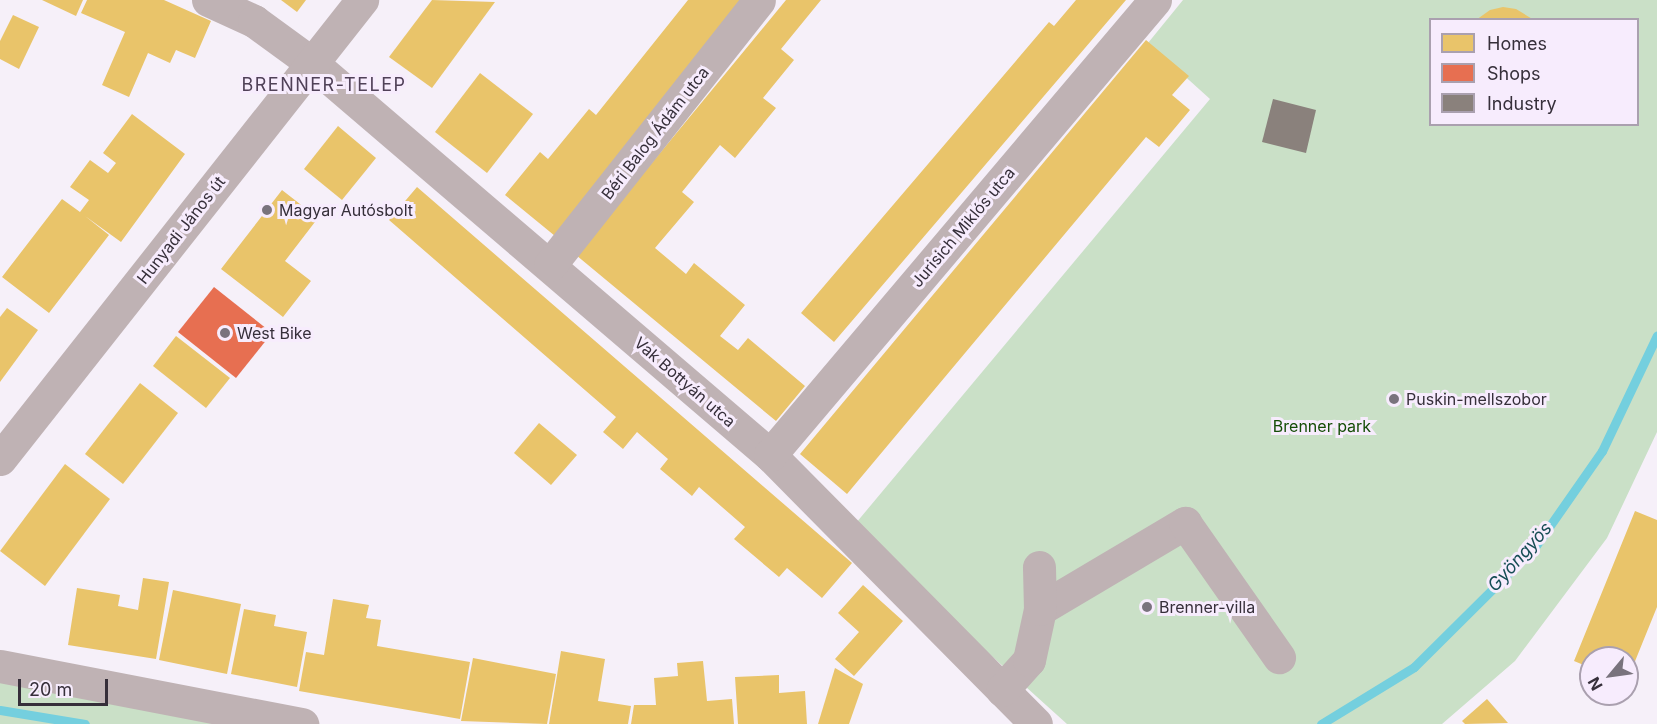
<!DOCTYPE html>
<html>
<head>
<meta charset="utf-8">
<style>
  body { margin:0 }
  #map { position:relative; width:1657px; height:724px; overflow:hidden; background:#f6f0f9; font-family:Inter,sans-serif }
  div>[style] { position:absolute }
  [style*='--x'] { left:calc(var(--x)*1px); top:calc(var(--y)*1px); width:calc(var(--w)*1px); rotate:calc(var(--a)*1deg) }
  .green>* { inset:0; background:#cae0c7 }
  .homes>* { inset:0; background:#e9c46a }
  .shops>* { inset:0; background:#e76f51 }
  .industry>* { inset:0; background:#8a817c }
  .stream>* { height:9px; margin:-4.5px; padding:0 4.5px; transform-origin:4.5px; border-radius:4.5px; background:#74cfde }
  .minor>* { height:33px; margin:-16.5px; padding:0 16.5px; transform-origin:16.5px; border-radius:16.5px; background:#bfb2b4 }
  .dots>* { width:16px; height:16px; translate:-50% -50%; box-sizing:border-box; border:3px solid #f7ecfd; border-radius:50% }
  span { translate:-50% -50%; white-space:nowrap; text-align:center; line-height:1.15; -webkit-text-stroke:6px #f7ecfd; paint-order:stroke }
  .street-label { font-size:16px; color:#362f3a }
  .poi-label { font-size:16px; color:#362f3a }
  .left { translate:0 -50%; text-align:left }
  .park-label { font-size:16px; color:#144d06 }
  .neighbourhood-label { font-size:18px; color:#504158; letter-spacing:1.5px }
  .water-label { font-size:18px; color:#164d55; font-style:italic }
  .legend { position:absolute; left:1429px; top:18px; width:210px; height:108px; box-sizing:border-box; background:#f7ecfd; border:2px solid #aaa0af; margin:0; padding:8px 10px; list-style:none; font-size:18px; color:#362f3a }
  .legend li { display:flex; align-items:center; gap:12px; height:30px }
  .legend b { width:30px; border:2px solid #aaa0af }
  .north { position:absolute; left:1579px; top:646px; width:60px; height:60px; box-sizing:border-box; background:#f7ecfd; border:2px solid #aaa0af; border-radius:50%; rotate:241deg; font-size:16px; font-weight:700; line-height:24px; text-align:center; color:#362f3a }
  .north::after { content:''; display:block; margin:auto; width:21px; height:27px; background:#79737d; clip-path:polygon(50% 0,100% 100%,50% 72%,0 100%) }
  .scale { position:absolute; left:18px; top:679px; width:90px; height:27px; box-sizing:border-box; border:3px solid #362f3a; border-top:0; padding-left:8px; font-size:18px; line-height:21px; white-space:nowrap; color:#362f3a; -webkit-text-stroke:4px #f7ecfd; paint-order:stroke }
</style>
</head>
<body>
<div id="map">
  <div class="green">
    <div style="clip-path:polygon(evenodd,1183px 0,1657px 0,1657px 432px,1607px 538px,1515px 661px,1442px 724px,1067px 724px,851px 529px,1210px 99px,1148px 43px,1183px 0,1430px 20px,1638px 20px,1638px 124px,1430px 124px,1430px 20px)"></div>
    <div style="clip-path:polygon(0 664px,305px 724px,0 724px)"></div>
  </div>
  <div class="homes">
    <div style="clip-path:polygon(42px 0,83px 0,76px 16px)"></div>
    <div style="clip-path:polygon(87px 0,164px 0,211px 21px,195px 58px,176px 50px,170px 63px,148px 53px,129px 97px,102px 85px,125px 32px,81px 13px)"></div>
    <div style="clip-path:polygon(281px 0,306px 0,297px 12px)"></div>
    <div style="clip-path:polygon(432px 0,495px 2px,432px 88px,389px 57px)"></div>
    <div style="clip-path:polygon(688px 0,743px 0,555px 236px,505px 195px,540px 152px,548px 159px,589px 109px,596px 115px)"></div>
    <div style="clip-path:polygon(786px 0,821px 0,781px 49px,794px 60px,763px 98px,776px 108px,735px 158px,720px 145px,682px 192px,694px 202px,655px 248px,686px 274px,694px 263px,745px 305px,720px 336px,738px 350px,748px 338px,805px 386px,776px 421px,576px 255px)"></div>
    <div style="clip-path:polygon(1076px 0,1126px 0,834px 342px,801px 313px,1049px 22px,1054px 26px)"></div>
    <div style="clip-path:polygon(1503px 7px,1516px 9px,1534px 20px,1476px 20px,1490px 10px)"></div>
    <div style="clip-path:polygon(13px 15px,39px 27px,19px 69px,0 59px,0 41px)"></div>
    <div style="clip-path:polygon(1146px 40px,1189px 76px,1172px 95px,1190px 110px,1159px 147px,1146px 137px,847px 494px,800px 454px)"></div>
    <div style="clip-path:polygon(480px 73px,533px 114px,487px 173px,435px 132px)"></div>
    <div style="clip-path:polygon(132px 114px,185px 154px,121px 242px,85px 216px,109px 235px,49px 313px,2px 277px,62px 199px,80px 212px,89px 200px,70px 187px,90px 160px,108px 173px,116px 163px,103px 153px)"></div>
    <div style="clip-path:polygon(338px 126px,376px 158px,342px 200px,304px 169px)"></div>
    <div style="clip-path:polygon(417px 187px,852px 563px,822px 598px,787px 568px,779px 577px,734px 539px,745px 527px,699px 487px,692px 496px,660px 469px,668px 459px,637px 432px,623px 449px,603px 432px,616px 417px,389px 220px)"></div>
    <div style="clip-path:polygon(282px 190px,318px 218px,285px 261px,311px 281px,283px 317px,221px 269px)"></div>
    <div style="clip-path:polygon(7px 308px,38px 330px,0 382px,0 317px)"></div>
    <div style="clip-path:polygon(176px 336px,230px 378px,206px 408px,153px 366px)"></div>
    <div style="clip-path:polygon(140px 383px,178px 413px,123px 484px,85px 454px)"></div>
    <div style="clip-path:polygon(539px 423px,577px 455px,551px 485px,514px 453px)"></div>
    <div style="clip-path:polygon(65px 464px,110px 499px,45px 586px,0 551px)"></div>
    <div style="clip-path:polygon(1635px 511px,1657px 520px,1657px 607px,1627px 681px,1627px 658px,1591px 658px,1591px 668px,1574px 661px)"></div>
    <div style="clip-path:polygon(143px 578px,169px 582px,156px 659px,68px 645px,77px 588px,120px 595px,118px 606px,138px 610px)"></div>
    <div style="clip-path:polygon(863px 585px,903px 621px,854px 676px,835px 659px,859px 632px,838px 613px)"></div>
    <div style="clip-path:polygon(173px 590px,241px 604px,227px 674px,159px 660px)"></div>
    <div style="clip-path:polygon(333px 599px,369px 605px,366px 618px,381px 620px,377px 646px,470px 662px,460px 719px,299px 691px,306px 652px,324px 655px)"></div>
    <div style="clip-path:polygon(244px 609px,276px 615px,274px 626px,307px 632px,297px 687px,231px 674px)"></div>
    <div style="clip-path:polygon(561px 651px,605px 659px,598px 701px,631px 706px,628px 724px,549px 724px)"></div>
    <div style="clip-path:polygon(473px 658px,556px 674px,547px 724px,461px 721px)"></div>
    <div style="clip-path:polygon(703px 661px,707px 701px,732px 699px,734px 724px,631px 724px,634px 705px,656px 705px,654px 678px,678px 676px,677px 663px)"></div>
    <div style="clip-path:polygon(835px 668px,863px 684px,849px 724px,818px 724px)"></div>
    <div style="clip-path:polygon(779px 675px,779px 693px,805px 691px,807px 724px,738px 724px,735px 677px)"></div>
    <div style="clip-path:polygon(1487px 699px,1508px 723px,1465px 724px,1462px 721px)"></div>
  </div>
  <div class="shops">
    <div style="clip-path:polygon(214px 287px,272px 333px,236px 378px,178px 332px)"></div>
  </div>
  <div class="industry">
    <div style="clip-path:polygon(1273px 99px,1316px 110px,1306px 153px,1262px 142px)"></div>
  </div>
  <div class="stream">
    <div style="--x:0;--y:710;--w:86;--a:9.4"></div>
    <div style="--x:1321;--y:724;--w:109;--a:-31.5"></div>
    <div style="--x:1414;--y:667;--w:170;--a:-44.8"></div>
    <div style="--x:1535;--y:547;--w:117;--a:-55.1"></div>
    <div style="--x:1602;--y:451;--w:128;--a:-64.6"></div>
  </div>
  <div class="minor">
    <div style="--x:208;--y:0;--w:51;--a:24.5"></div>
    <div style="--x:254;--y:21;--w:73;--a:36.1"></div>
    <div style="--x:313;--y:64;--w:601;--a:40.55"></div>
    <div style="--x:770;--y:455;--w:378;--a:45.3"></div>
    <div style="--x:550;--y:265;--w:337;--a:-51.7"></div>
    <div style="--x:770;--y:455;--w:596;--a:-49.76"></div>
    <div style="--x:0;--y:459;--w:585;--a:-51.74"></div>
    <div style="--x:1040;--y:609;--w:169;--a:-30.7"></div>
    <div style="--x:1185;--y:523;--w:164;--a:55"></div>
    <div style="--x:0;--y:666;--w:308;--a:10.9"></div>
    <div style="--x:1002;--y:690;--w:40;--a:-48"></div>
    <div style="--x:1029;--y:660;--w:52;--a:-77.8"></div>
    <div style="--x:1040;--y:609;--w:42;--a:-91.4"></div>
  </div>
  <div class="dots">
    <div style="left:267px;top:210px;background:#79737d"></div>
    <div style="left:225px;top:333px;background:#79737d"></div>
    <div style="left:1394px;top:399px;background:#79737d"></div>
    <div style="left:1147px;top:607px;background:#79737d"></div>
  </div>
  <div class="street-label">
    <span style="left:655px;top:133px;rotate:-52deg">Béri Balog Ádám utca</span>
    <span style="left:963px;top:227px;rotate:-50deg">Jurisich Miklós utca</span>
    <span style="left:181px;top:230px;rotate:-52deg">Hunyadi János út</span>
    <span style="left:685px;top:382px;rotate:41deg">Vak Bottyán utca</span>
  </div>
  <div class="poi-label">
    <span class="left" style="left:279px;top:210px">Magyar Autósbolt</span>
    <span class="left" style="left:237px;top:333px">West Bike</span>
    <span class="left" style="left:1406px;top:399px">Puskin-mellszobor</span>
    <span class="left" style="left:1159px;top:607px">Brenner-villa</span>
  </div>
  <div class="park-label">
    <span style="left:1322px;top:426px">Brenner park</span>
  </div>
  <div class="neighbourhood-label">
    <span style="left:324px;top:85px">BRENNER-TELEP</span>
  </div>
  <div class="water-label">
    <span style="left:1520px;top:557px;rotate:-48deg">Gyöngyös</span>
  </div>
  <ul class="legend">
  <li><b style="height:16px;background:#e9c46a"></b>Homes</li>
  <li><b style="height:16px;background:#e76f51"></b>Shops</li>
  <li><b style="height:16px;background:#8a817c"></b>Industry</li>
  </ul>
  <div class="north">N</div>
  <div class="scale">20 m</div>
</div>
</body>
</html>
